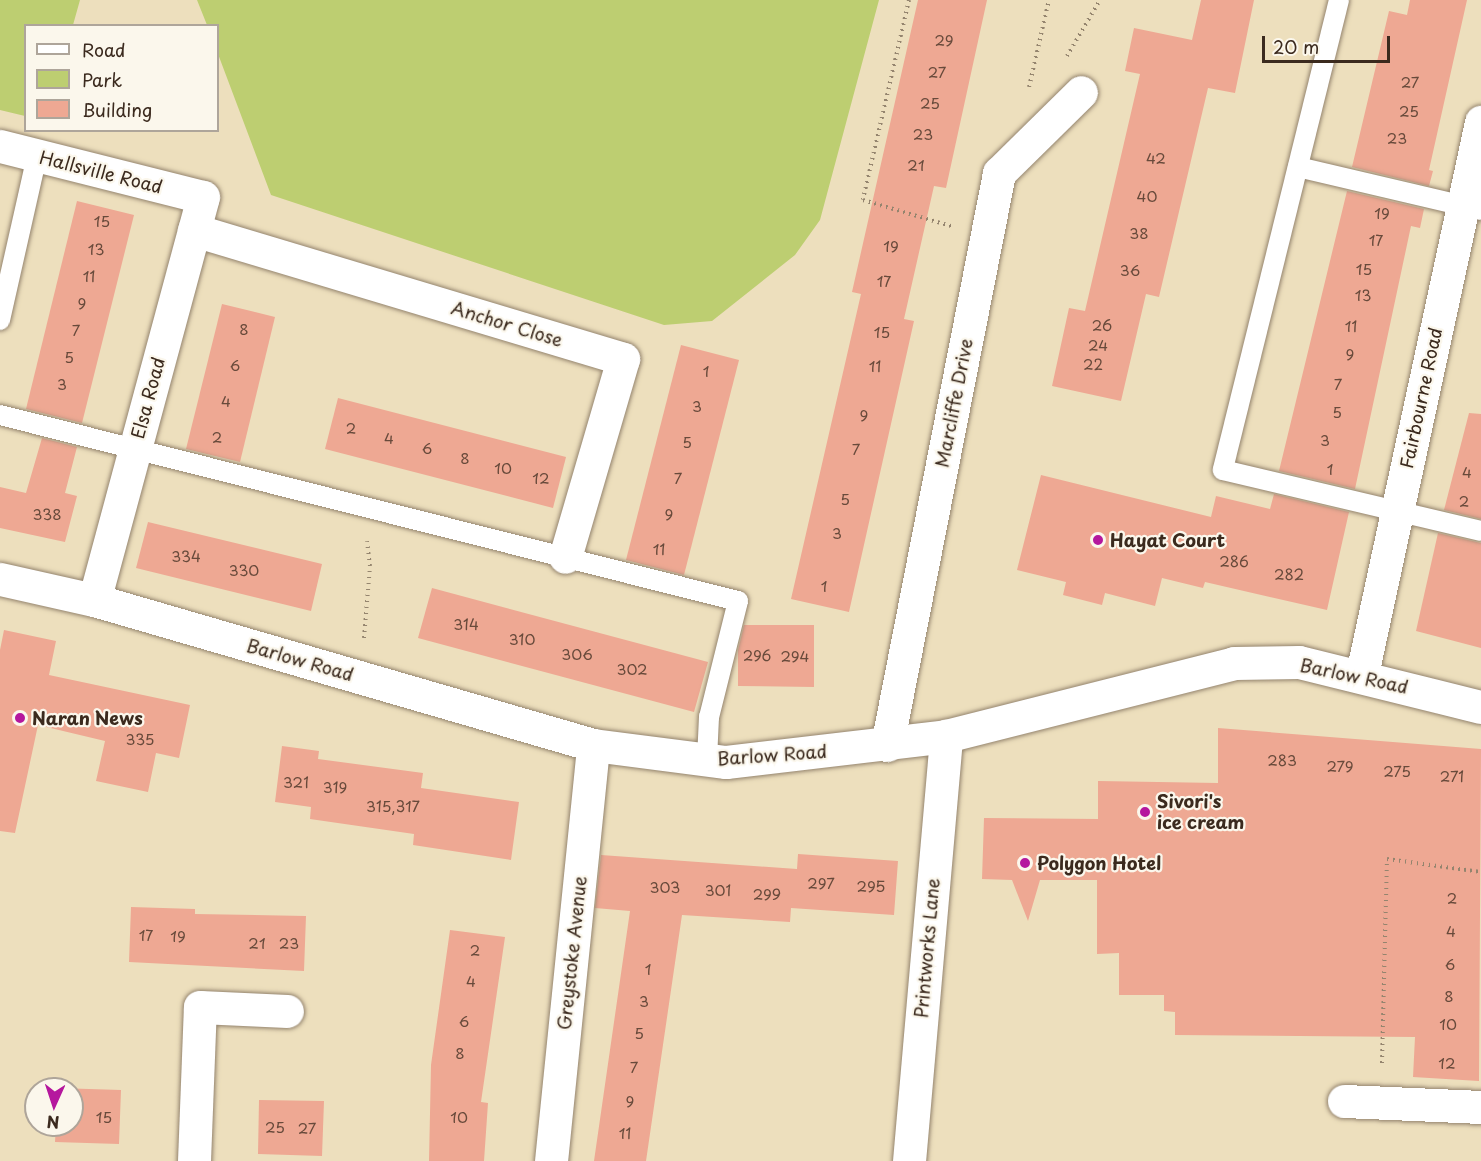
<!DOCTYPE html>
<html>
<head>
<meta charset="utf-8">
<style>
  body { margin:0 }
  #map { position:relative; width:1481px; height:1161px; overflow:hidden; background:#eddfbd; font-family:"Playpen Sans",sans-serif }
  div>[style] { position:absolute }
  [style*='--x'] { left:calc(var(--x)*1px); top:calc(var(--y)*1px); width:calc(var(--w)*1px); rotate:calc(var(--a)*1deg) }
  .green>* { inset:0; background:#bdce71 }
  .building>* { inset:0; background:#eea893 }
  .path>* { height:4px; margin-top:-2px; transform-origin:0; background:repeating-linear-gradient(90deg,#94846e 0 1.5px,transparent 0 6px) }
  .roads { filter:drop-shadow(0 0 2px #94846e) drop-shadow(0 0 2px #94846e) }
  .service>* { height:20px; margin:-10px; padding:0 10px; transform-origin:10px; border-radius:10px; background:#fff }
  .minor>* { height:33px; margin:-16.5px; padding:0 16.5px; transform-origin:16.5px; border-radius:16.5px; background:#fff }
  .tertiary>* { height:33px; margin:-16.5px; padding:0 16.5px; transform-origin:16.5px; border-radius:16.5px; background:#fff }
  .dots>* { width:16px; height:16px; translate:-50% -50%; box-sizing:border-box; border:3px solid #fbf7ec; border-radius:50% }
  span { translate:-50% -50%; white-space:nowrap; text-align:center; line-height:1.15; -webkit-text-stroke:4.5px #fbf7ec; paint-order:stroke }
  .number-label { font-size:15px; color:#684a3b }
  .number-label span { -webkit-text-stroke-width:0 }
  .street-label { font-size:18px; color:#3b2a1e }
  .poi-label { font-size:18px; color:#3b2a1e; font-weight:700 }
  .left { translate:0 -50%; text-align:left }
  .legend { position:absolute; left:24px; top:24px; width:195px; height:108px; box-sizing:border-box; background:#fbf7ec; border:2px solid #aea59a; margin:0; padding:8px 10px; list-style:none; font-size:18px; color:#3b2a1e }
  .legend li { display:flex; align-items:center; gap:12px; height:30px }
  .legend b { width:30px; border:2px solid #aea59a }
  .north { position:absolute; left:24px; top:1077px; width:60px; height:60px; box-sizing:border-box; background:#fbf7ec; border:2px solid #aea59a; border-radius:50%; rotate:183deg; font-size:16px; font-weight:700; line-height:24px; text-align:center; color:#3b2a1e }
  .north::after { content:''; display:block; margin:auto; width:21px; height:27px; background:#b5179e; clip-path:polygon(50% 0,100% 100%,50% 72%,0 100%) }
  .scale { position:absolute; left:1262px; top:36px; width:128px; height:27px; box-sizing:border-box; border:3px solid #3b2a1e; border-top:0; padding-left:8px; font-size:18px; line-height:21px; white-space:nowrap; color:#3b2a1e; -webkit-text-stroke:4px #fbf7ec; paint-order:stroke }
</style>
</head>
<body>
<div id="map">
  <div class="green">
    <div style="clip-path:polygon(0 0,80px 0,73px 25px,26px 26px,25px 116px,0 110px)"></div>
    <div style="clip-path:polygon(197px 0,879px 0,820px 220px,795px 255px,712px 321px,664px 325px,271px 195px,218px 54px,218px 26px,207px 25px)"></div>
  </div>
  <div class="building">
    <div style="clip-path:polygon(918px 0,987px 0,946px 188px,934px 186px,904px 319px,914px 321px,849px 612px,791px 599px,861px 294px,852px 292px)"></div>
    <div style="clip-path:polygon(1201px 0,1254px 0,1235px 93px,1208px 88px,1159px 297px,1146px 294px,1121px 401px,1052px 386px,1069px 308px,1085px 311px,1140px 74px,1125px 71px,1134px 28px,1192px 40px)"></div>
    <div style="clip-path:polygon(1410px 0,1467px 0,1429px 170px,1433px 171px,1429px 186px,1352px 167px,1389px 11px,1407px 15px)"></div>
    <div style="clip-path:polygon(1347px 191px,1424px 209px,1420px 228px,1411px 226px,1355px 489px,1279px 471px)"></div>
    <div style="clip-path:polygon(77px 201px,134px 215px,82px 423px,26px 409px)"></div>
    <div style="clip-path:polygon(222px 304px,275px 317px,240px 462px,186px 449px)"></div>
    <div style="clip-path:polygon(681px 345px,739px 360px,684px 575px,626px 560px)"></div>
    <div style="clip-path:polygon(338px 398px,566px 457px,553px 508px,325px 449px)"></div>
    <div style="clip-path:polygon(1469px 413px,1481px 414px,1481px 519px,1444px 510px)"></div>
    <div style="clip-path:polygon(42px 438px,77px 447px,65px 493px,77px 496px,65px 542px,0 528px,0 487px,26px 493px)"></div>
    <div style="clip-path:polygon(1041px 475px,1211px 517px,1216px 496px,1270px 509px,1274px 494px,1349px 512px,1327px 610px,1205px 582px,1203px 588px,1162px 578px,1155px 606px,1105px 593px,1102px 605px,1063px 595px,1066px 582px,1017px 570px)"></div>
    <div style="clip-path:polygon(148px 522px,322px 564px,311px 611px,136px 568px)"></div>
    <div style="clip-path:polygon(1438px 533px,1481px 543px,1481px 648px,1416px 631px)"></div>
    <div style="clip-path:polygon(432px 588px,708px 662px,694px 712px,418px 638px)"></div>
    <div style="clip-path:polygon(744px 625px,814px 625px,814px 687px,738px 686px,738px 650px)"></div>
    <div style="clip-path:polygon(4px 630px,56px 641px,49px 675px,190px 705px,179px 758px,156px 753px,148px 792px,96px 781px,105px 741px,38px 725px,15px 833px,0 831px,0 650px)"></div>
    <div style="clip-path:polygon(1218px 728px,1481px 749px,1479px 1081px,1413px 1077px,1415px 1037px,1175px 1035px,1175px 1012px,1164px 1011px,1164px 995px,1119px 995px,1119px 953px,1097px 954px,1097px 880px,1040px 880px,1028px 921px,1012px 880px,982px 879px,984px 818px,1098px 819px,1098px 781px,1218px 783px)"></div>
    <div style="clip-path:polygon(282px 746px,319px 751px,318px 759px,423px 773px,421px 788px,519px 802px,511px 860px,413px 845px,414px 834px,310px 819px,311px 807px,275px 802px)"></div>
    <div style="clip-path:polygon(798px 854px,898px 861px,894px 915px,791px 908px,790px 922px,682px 915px,646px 1161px,594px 1161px,630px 911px,595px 908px,601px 855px,797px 869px)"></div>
    <div style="clip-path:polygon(131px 907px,195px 909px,195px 914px,306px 916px,304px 971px,129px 962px)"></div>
    <div style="clip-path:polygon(450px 930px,505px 937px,481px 1102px,488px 1103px,484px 1161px,429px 1161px,431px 1065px)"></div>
    <div style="clip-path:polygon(57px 1088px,121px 1090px,119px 1144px,55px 1142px,56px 1125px,72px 1125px,72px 1089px)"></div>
    <div style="clip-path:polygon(259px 1100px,324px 1101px,322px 1156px,258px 1154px)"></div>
  </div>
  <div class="path">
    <div style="--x:909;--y:0;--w:205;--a:103"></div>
    <div style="--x:863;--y:200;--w:92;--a:16.5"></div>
    <div style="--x:1067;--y:56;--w:65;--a:-59.5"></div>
    <div style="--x:1029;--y:87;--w:89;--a:-77.1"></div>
    <div style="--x:364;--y:638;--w:72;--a:-85.2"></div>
    <div style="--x:370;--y:566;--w:25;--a:-97"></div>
    <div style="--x:1382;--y:1063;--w:204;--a:-88.6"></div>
    <div style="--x:1387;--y:859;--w:95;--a:7.9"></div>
  </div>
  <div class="roads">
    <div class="service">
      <div style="--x:1339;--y:0;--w:484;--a:103.9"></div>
      <div style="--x:1223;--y:470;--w:265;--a:13.3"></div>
      <div style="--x:1298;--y:167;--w:188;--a:13.2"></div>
      <div style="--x:0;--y:320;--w:168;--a:-77.3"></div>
      <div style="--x:0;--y:415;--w:761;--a:14.15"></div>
      <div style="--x:738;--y:601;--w:120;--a:104"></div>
      <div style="--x:709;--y:717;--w:42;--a:92.7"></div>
    </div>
    <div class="minor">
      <div style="--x:0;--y:146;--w:209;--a:14.1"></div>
      <div style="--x:203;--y:197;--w:417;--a:105.1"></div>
      <div style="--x:194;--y:230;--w:448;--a:16.7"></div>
      <div style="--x:623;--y:359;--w:206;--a:106.3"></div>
      <div style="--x:1362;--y:674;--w:565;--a:-77.83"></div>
      <div style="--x:887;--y:745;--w:583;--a:-78.92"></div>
      <div style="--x:999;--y:173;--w:115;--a:-44.6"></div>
      <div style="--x:1344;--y:1101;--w:137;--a:2.5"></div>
      <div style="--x:194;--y:1161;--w:154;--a:-87.8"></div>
      <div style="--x:200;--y:1007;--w:87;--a:2.6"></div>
      <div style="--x:551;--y:1161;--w:418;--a:-84.2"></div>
      <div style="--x:909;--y:1161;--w:427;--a:-85"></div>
    </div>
    <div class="tertiary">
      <div style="--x:0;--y:579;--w:96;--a:12.6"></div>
      <div style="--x:94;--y:600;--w:520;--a:16.2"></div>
      <div style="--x:593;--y:745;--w:134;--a:7.3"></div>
      <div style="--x:726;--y:762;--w:222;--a:-6.7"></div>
      <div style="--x:946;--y:736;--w:297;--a:-14.2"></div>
      <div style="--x:1234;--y:663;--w:65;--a:-0.9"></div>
      <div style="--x:1299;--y:662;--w:187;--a:13.9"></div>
    </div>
  </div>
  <div class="dots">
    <div style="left:1098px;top:540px;background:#b5179e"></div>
    <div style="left:20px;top:718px;background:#b5179e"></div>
    <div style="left:1145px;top:812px;background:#b5179e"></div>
    <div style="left:1025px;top:863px;background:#b5179e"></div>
  </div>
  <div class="number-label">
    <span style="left:944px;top:40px">29</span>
    <span style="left:937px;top:72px">27</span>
    <span style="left:1410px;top:82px">27</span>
    <span style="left:930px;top:103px">25</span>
    <span style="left:1409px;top:111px">25</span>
    <span style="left:923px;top:134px">23</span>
    <span style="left:1397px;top:138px">23</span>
    <span style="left:1156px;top:158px">42</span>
    <span style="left:916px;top:165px">21</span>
    <span style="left:1147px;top:196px">40</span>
    <span style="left:1382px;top:213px">19</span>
    <span style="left:102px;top:221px">15</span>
    <span style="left:1139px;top:233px">38</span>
    <span style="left:1376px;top:240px">17</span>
    <span style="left:891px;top:246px">19</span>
    <span style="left:96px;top:249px">13</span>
    <span style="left:1364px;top:269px">15</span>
    <span style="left:1130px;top:270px">36</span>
    <span style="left:89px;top:276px">11</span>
    <span style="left:884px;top:281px">17</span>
    <span style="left:1363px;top:295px">13</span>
    <span style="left:82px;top:303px">9</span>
    <span style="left:1102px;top:325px">26</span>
    <span style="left:1351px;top:326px">11</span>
    <span style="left:244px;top:329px">8</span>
    <span style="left:76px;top:330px">7</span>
    <span style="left:882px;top:332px">15</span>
    <span style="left:1098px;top:345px">24</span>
    <span style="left:1350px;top:354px">9</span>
    <span style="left:69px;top:357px">5</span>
    <span style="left:1093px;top:364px">22</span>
    <span style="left:235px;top:365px">6</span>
    <span style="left:875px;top:366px">11</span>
    <span style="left:706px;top:371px">1</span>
    <span style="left:62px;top:384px">3</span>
    <span style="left:1338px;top:384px">7</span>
    <span style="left:226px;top:401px">4</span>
    <span style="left:697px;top:406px">3</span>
    <span style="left:1337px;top:412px">5</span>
    <span style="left:864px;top:415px">9</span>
    <span style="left:351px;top:428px">2</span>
    <span style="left:217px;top:437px">2</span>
    <span style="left:389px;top:438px">4</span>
    <span style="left:1325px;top:440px">3</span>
    <span style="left:687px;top:442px">5</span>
    <span style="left:427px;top:448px">6</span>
    <span style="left:856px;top:449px">7</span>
    <span style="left:465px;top:458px">8</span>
    <span style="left:503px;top:468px">10</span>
    <span style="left:1330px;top:469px">1</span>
    <span style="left:1467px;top:472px">4</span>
    <span style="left:541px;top:478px">12</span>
    <span style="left:678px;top:478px">7</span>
    <span style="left:845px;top:499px">5</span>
    <span style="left:1464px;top:501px">2</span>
    <span style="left:47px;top:514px">338</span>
    <span style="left:669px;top:514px">9</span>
    <span style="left:837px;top:533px">3</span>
    <span style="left:659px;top:549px">11</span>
    <span style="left:186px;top:556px">334</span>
    <span style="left:1234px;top:561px">286</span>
    <span style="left:244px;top:570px">330</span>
    <span style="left:1289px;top:574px">282</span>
    <span style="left:824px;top:586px">1</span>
    <span style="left:466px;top:624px">314</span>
    <span style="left:522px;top:639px">310</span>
    <span style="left:577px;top:654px">306</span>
    <span style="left:757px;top:655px">296</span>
    <span style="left:795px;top:656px">294</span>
    <span style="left:632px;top:669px">302</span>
    <span style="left:140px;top:739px">335</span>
    <span style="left:1282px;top:760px">283</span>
    <span style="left:1340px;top:766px">279</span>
    <span style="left:1397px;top:771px">275</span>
    <span style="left:1452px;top:776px">271</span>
    <span style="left:296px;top:782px">321</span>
    <span style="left:335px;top:787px">319</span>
    <span style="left:393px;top:806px">315,317</span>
    <span style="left:821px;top:883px">297</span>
    <span style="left:871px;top:886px">295</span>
    <span style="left:665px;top:887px">303</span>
    <span style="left:718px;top:890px">301</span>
    <span style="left:767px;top:894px">299</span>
    <span style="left:1452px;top:898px">2</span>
    <span style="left:1451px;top:931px">4</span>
    <span style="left:146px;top:935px">17</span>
    <span style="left:178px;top:936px">19</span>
    <span style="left:257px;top:943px">21</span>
    <span style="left:289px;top:943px">23</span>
    <span style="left:475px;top:950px">2</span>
    <span style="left:1450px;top:964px">6</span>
    <span style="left:648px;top:969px">1</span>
    <span style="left:471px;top:981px">4</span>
    <span style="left:1449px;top:996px">8</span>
    <span style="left:644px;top:1001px">3</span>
    <span style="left:464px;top:1021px">6</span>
    <span style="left:1448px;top:1024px">10</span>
    <span style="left:639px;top:1033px">5</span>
    <span style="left:460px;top:1053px">8</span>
    <span style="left:1447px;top:1063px">12</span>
    <span style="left:634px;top:1067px">7</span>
    <span style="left:630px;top:1101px">9</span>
    <span style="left:104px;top:1117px">15</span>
    <span style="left:459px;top:1117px">10</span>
    <span style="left:275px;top:1127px">25</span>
    <span style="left:307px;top:1128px">27</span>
    <span style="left:625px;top:1133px">11</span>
  </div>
  <div class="street-label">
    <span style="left:101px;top:172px;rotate:14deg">Hallsville Road</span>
    <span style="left:507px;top:324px;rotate:17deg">Anchor Close</span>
    <span style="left:148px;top:398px;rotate:-75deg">Elsa Road</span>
    <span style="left:1421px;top:398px;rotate:-78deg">Fairbourne Road</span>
    <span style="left:954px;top:403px;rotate:-79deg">Marcliffe Drive</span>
    <span style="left:300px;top:660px;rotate:16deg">Barlow Road</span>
    <span style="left:1354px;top:676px;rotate:12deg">Barlow Road</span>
    <span style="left:772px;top:755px;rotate:-4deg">Barlow Road</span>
    <span style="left:927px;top:948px;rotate:-85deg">Printworks Lane</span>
    <span style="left:572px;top:953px;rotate:-84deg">Greystoke Avenue</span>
  </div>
  <div class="poi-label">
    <span class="left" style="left:1110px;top:540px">Hayat Court</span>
    <span class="left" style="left:32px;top:718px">Naran News</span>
    <span class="left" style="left:1157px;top:812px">Sivori's<br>ice cream</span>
    <span class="left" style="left:1037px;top:863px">Polygon Hotel</span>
  </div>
  <ul class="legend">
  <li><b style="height:8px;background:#fff"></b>Road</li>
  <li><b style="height:16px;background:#bdce71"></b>Park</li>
  <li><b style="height:16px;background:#eea893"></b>Building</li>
  </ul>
  <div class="north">N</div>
  <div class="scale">20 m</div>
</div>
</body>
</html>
